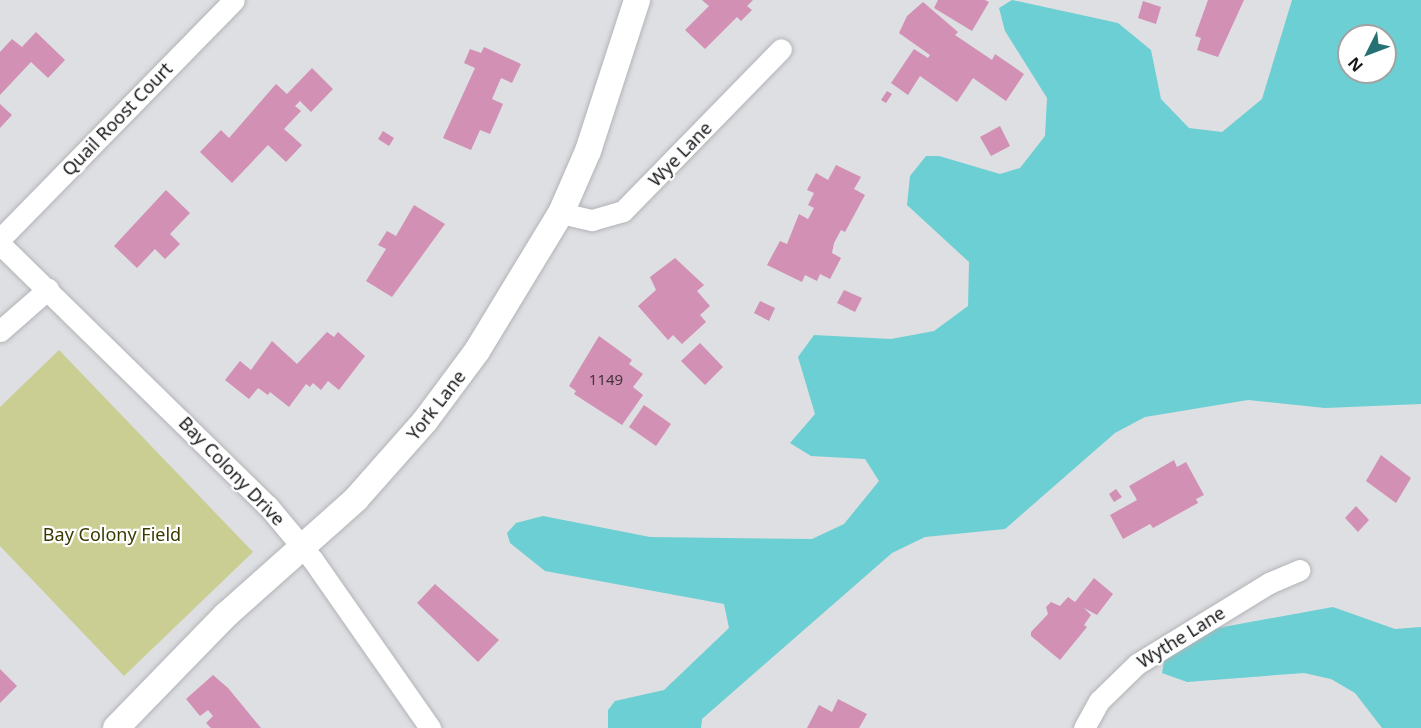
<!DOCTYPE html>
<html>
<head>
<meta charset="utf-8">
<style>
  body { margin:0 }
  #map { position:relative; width:1421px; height:728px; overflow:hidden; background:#dddfe2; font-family:"Noto Sans",sans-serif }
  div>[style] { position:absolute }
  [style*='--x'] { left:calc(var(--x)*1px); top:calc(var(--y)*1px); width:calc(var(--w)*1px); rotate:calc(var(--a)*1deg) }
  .green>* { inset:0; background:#cbce93 }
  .water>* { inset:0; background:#6ccfd3 }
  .building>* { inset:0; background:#d290b4 }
  .roads { filter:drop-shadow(0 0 2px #b2b3b7) drop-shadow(0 0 2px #b2b3b7) }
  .minor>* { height:21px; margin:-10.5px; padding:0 10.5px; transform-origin:10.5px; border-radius:10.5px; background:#fff }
  .tertiary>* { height:26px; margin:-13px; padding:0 13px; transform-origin:13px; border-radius:13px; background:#fff }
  span { translate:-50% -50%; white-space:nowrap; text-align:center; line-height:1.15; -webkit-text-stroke:4.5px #fff; paint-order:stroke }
  .number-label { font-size:15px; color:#44343e }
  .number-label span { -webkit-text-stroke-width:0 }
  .street-label { font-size:18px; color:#151617 }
  .park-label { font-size:18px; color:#393900 }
  .north { position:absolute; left:1337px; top:24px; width:60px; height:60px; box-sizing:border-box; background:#fff; border:2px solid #a1a2a2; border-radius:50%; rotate:228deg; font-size:16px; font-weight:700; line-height:24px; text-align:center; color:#151617 }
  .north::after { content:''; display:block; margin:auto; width:21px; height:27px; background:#267173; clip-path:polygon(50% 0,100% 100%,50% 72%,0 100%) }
</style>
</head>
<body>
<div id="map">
  <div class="green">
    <div style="clip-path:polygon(59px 350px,253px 552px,124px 676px,0 546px,0 407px)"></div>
  </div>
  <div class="water">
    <div style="clip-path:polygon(evenodd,1012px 0,1118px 23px,1151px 50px,1161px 99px,1189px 128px,1222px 132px,1262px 99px,1292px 0,1421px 0,1421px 404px,1325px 408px,1248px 400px,1145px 417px,1115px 433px,1005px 529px,925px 537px,892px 553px,702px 719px,701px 728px,608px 728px,608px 710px,615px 701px,664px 690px,729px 628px,724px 604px,545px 571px,510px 543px,507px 533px,516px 523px,543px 516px,650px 537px,812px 539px,844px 524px,879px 481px,865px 459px,811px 456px,790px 443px,815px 414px,798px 357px,814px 335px,891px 339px,934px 331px,968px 306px,969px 262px,907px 205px,910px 176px,926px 156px,939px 156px,1000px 174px,1020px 168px,1045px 136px,1047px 98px,1005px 31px,999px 8px,1012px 0,1349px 36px,1385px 36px,1385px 72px,1349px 72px,1349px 36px)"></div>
    <div style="clip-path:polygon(1333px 607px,1395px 629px,1421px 627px,1421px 728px,1382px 728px,1355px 693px,1331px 679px,1304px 673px,1187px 682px,1162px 673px,1165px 656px,1201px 631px)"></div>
  </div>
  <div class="building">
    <div style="clip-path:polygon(702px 0,753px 0,747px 6px,752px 10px,741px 21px,737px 17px,705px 49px,685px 30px,709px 6px)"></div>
    <div style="clip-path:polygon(938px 0,985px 0,989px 2px,972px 31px,934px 8px)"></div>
    <div style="clip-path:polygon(1208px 0,1244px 0,1218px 57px,1197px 50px,1201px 38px,1195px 36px)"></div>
    <div style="clip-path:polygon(1143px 1px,1161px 7px,1156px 24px,1138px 18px)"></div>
    <div style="clip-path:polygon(923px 2px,958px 32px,955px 35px,992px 60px,995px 54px,1024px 74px,1006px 101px,973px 78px,957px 102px,920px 76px,908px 95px,891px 83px,914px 49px,928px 58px,930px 55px,899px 33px,907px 16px)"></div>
    <div style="clip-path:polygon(36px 32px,65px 60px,48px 78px,31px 62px,0 95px,0 52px,12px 39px,22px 47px)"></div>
    <div style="clip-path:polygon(484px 47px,521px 64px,512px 83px,501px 78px,492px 99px,503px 104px,490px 134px,480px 130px,471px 150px,443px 138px,475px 68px,464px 63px,470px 49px,481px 53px)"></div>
    <div style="clip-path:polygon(312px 68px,333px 89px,311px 112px,300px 101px,295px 106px,301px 111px,284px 129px,302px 145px,286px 162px,268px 145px,232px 183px,200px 152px,221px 130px,229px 138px,276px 84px,287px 94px)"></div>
    <div style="clip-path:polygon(887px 91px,892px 94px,886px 103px,881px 100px)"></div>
    <div style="clip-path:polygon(0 104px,12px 115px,0 128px)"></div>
    <div style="clip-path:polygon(1000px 126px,1010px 146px,991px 156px,980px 137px)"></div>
    <div style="clip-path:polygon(383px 131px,394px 138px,389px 146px,378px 139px)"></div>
    <div style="clip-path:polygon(836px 165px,861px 177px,854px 189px,865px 195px,845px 232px,841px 230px,834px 243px,832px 253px,841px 258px,830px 279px,820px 274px,817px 281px,805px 275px,802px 282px,767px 265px,780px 241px,787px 244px,799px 214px,808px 219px,814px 208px,808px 205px,814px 193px,807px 190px,816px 173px,828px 180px)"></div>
    <div style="clip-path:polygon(166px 190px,190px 213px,170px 234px,180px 244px,165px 259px,155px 249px,137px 268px,114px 246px)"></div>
    <div style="clip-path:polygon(414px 205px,445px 224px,392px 297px,366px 281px,386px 249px,378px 245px,387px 231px,396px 236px)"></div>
    <div style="clip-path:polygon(675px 258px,704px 285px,697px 291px,710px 306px,700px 315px,706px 322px,682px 344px,673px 335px,668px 340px,638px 306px,656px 290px,650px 277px)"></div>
    <div style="clip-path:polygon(844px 290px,862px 298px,855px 312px,837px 303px)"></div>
    <div style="clip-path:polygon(760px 301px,775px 308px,769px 321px,754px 313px)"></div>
    <div style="clip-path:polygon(327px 332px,334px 337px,338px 332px,365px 356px,339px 390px,328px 381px,321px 390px,313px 383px,310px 387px,306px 384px,289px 407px,270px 392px,268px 395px,258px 388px,249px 399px,225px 380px,240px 361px,251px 370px,272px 341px,297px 364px)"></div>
    <div style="clip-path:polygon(599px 336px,632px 360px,629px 364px,643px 374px,633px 387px,643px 395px,622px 425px,574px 394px,576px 391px,569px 386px)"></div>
    <div style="clip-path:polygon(700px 343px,723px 367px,705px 385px,681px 361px)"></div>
    <div style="clip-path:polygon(644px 405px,671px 424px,656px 446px,629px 427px)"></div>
    <div style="clip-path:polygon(1381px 455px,1411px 478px,1396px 503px,1366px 481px)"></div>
    <div style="clip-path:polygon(1174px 460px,1177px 467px,1186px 462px,1204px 495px,1196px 499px,1198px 503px,1153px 528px,1150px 524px,1123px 539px,1110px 515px,1137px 500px,1129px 486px)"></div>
    <div style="clip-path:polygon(1116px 489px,1122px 497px,1114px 502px,1109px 494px)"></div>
    <div style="clip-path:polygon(1356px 506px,1369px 520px,1358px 532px,1345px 518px)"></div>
    <div style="clip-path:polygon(1094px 578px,1113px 594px,1097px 615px,1084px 608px,1091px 615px,1084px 625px,1087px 627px,1060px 660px,1031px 636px,1031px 632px,1048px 614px,1046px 607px,1051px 602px,1060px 606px,1068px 597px,1075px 602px)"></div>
    <div style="clip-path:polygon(435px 584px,499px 640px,478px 662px,417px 603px)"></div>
    <div style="clip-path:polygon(0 669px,17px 686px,0 703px)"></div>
    <div style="clip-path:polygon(213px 675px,228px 688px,261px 728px,211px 728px,206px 723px,213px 716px,208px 710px,200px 716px,186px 699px)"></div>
    <div style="clip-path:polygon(838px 699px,867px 714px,859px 728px,807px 728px,819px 705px,832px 712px)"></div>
  </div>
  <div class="roads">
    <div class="minor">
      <div style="--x:561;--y:213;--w:32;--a:13"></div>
      <div style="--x:592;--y:220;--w:32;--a:-16"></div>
      <div style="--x:623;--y:211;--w:226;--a:-45.7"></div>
      <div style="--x:0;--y:239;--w:334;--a:-45.6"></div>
      <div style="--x:0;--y:244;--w:375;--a:44.4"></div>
      <div style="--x:268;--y:506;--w:70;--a:50.2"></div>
      <div style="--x:313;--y:560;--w:205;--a:55.1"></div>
      <div style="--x:0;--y:331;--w:64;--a:-41.2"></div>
      <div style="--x:1084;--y:728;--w:31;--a:-61"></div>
      <div style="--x:1099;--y:701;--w:53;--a:-44.2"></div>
      <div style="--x:1137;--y:664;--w:155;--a:-31.5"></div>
      <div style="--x:1269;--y:583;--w:33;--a:-23"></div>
    </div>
    <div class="tertiary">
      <div style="--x:116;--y:728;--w:158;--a:-45.8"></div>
      <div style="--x:226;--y:615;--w:174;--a:-41.7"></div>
      <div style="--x:356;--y:499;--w:104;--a:-48.5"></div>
      <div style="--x:425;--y:421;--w:87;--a:-53.4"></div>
      <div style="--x:477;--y:351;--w:162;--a:-58.7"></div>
      <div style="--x:561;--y:213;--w:68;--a:-66.5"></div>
      <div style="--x:588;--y:151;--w:159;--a:-72"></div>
    </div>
  </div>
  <div class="number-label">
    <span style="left:606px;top:380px">1149</span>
  </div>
  <div class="street-label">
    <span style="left:117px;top:119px;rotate:-46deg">Quail Roost Court</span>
    <span style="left:680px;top:154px;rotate:-46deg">Wye Lane</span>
    <span style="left:436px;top:405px;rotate:-52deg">York Lane</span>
    <span style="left:232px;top:471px;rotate:46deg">Bay Colony Drive</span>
    <span style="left:1181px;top:637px;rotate:-32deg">Wythe Lane</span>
  </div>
  <div class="park-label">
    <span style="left:112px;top:534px">Bay Colony Field</span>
  </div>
  <div class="north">N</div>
</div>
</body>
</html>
